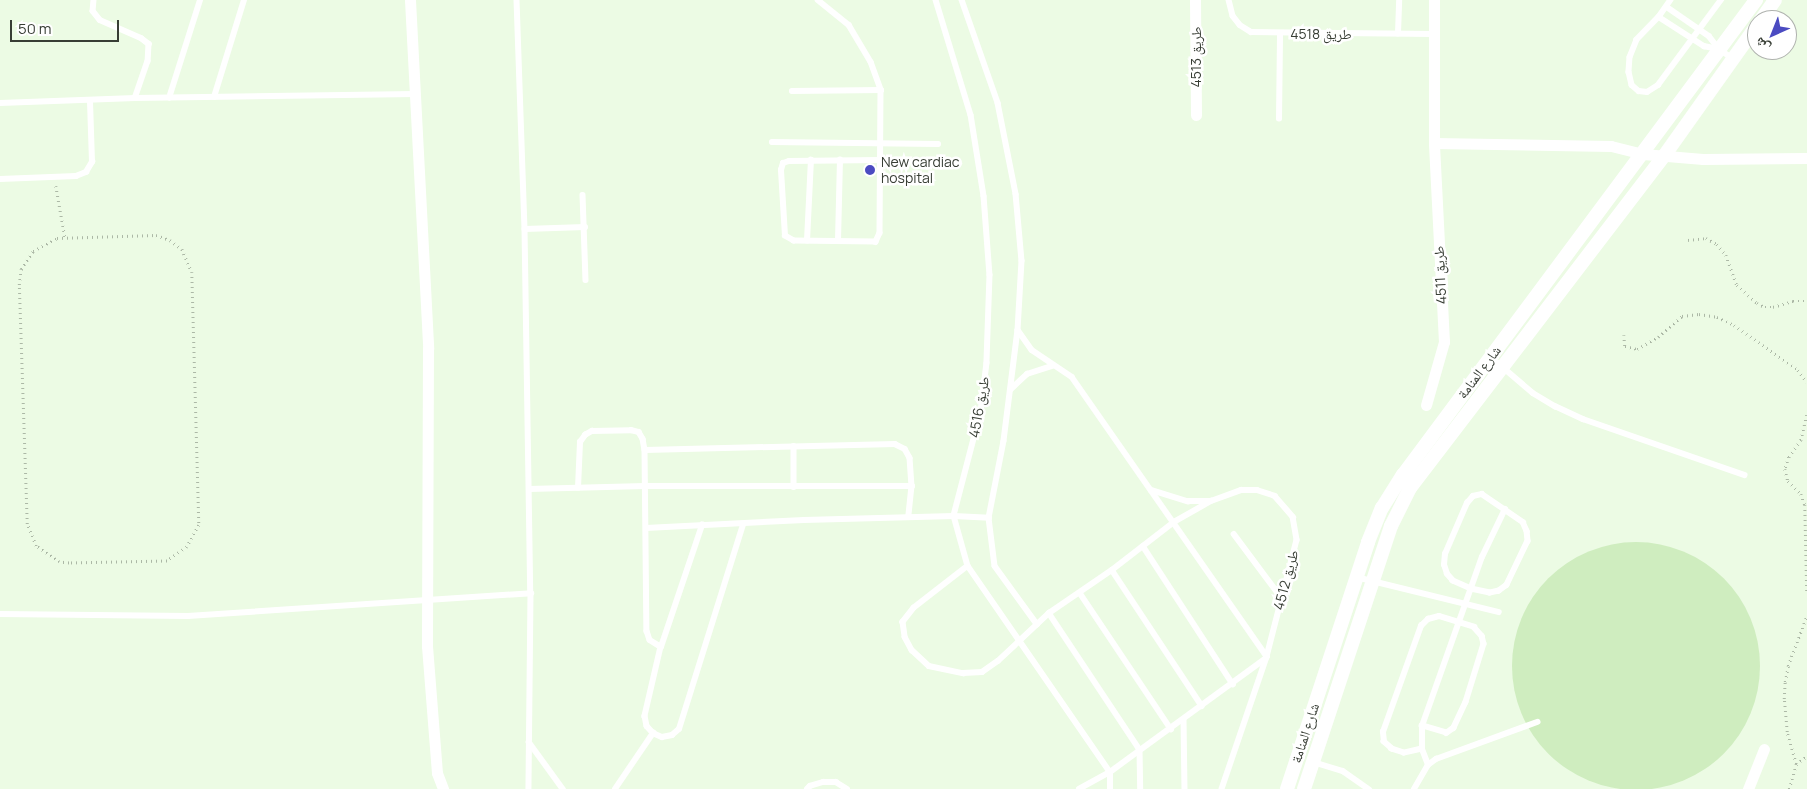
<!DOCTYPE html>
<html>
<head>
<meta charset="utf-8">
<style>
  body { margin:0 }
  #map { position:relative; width:1807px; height:789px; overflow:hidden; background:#ecfbe4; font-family:Manrope,"Noto Naskh Arabic",sans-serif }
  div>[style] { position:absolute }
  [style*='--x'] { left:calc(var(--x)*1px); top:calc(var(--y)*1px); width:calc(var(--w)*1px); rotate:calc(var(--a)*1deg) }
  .green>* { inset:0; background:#cfedbf }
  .round { border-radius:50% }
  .path>* { height:2.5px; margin-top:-1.25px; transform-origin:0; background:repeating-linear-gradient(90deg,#acb8a6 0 1px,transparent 0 5px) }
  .service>* { height:5.5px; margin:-2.75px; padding:0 2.75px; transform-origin:2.75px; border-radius:2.75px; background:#fff }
  .minor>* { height:11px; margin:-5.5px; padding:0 5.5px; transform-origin:5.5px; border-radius:5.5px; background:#fff }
  .tertiary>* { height:14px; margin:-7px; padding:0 7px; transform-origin:7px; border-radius:7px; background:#fff }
  .dots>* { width:14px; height:14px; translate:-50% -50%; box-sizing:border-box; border:2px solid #fff; border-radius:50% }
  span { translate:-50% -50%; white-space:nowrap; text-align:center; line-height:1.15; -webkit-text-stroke:5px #fff; paint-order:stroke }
  .street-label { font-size:14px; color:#383e35 }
  .poi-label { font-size:14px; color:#383e35 }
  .left { translate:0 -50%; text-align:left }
  .north { position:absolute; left:1747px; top:10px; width:50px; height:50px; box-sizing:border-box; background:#fff; border:1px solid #afb2ae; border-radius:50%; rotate:224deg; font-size:14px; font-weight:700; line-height:20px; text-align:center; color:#383e35 }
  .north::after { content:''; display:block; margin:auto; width:18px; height:22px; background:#4b4bc1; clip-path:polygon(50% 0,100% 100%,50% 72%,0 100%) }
  .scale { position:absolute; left:10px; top:20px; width:109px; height:22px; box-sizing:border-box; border:2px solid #383e35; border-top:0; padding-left:6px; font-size:15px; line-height:18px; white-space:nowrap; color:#383e35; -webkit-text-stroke:4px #fff; paint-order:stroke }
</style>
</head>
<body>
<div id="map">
  <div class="green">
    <div class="round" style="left:1512px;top:542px;width:248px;height:248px"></div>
  </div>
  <div class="path">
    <div style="--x:56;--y:186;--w:52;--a:80"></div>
    <div style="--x:156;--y:235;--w:15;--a:20"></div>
    <div style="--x:170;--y:240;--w:15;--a:37"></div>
    <div style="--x:182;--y:249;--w:25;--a:67"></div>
    <div style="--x:192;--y:272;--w:253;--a:88.4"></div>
    <div style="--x:199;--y:525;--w:25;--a:119"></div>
    <div style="--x:187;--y:547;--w:24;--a:145"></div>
    <div style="--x:167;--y:561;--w:98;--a:178.8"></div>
    <div style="--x:69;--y:563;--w:10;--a:-174"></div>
    <div style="--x:59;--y:562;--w:28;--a:-145"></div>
    <div style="--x:36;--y:546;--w:24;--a:-112"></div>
    <div style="--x:27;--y:524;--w:239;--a:-91.9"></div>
    <div style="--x:19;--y:285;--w:16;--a:-83"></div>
    <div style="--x:21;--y:269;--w:22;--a:-56"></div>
    <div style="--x:33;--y:251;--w:27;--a:-28"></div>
    <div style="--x:57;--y:238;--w:99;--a:-1.7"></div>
    <div style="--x:1688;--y:240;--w:18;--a:-6"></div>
    <div style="--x:1706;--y:238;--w:13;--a:29"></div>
    <div style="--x:1717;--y:244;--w:14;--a:51"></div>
    <div style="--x:1726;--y:255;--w:32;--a:70"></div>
    <div style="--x:1737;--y:285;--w:27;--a:42"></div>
    <div style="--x:1757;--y:303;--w:9;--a:27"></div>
    <div style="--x:1765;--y:307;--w:8;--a:0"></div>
    <div style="--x:1773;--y:307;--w:21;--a:-17"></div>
    <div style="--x:1793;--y:301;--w:14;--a:0"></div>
    <div style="--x:1624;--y:335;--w:11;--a:85"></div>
    <div style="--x:1625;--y:346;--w:12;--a:14"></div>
    <div style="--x:1637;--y:349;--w:24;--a:-30"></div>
    <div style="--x:1658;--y:337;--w:32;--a:-41"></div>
    <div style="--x:1682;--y:316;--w:17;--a:-7"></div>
    <div style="--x:1699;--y:314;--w:18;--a:9"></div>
    <div style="--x:1717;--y:317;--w:19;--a:25"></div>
    <div style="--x:1734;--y:325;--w:78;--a:35.1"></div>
    <div style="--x:1798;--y:370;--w:15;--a:53"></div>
    <div style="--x:1807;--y:415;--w:26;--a:103"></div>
    <div style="--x:1801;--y:440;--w:21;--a:125"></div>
    <div style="--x:1789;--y:457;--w:13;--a:108"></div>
    <div style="--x:1785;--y:469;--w:12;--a:76"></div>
    <div style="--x:1788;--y:481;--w:18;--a:45"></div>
    <div style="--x:1801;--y:494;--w:12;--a:70"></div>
    <div style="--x:1805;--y:505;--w:88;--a:88.7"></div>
    <div style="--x:1796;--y:764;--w:14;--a:-36"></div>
    <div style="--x:1789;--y:789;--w:26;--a:-74"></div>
    <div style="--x:1796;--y:764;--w:33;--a:-106"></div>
    <div style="--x:1787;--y:732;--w:33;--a:-95"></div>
    <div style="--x:1784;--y:699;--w:17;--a:-87"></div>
    <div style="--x:1785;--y:682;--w:16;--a:-79"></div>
    <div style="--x:1788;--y:666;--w:54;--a:-69.6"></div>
  </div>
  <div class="service">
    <div style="--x:94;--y:0;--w:11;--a:95"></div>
    <div style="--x:93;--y:11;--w:11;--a:52"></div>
    <div style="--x:100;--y:20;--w:45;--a:23.7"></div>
    <div style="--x:141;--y:38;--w:10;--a:37"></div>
    <div style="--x:149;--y:44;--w:17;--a:93"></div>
    <div style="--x:148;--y:61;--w:39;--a:109"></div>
    <div style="--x:517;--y:0;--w:229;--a:88"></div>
    <div style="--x:525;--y:229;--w:364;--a:89.1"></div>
    <div style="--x:531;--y:593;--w:196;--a:90.6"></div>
    <div style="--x:818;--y:0;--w:40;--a:39"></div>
    <div style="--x:849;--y:25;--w:43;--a:59.3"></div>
    <div style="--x:871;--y:62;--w:30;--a:70"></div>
    <div style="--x:881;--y:90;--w:143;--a:90.4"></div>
    <div style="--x:880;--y:233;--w:10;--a:114"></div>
    <div style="--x:876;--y:242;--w:82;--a:-179.3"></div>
    <div style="--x:794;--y:241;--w:10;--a:-151"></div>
    <div style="--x:785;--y:236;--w:66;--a:-93.5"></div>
    <div style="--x:781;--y:170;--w:7;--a:-74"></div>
    <div style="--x:783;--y:163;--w:6;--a:-18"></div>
    <div style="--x:789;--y:161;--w:91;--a:-0.6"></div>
    <div style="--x:936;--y:0;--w:120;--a:73.1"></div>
    <div style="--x:971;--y:115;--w:82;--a:80.9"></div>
    <div style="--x:984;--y:196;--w:79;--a:85.7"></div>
    <div style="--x:990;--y:275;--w:88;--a:92"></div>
    <div style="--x:987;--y:363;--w:49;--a:97"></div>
    <div style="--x:981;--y:412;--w:107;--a:104.6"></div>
    <div style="--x:954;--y:516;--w:52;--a:74.4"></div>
    <div style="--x:968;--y:566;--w:250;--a:55.4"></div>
    <div style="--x:962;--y:0;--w:109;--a:70.7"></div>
    <div style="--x:998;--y:103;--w:93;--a:78.8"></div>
    <div style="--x:1016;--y:194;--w:67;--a:84.9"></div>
    <div style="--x:1022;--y:261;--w:69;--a:93.3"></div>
    <div style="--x:1018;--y:330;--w:112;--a:97.2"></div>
    <div style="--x:1004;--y:441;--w:78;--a:101"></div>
    <div style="--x:989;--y:518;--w:48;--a:82.9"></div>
    <div style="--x:995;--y:566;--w:72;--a:54.1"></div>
    <div style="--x:1229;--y:0;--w:16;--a:76"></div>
    <div style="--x:1233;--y:16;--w:11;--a:52"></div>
    <div style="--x:1240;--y:25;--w:13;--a:32"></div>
    <div style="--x:1251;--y:32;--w:182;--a:0.6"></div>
    <div style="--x:1671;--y:0;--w:21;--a:125"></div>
    <div style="--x:1659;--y:17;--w:32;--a:134"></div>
    <div style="--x:1637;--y:40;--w:18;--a:112"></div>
    <div style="--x:1630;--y:57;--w:15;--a:94"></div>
    <div style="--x:1629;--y:72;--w:13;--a:77"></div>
    <div style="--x:1632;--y:85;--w:9;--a:41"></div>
    <div style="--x:1639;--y:91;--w:8;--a:7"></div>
    <div style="--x:1647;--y:92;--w:13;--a:-32"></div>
    <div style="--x:1658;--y:85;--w:106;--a:-53.5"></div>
    <div style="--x:1667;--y:7;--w:51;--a:34.6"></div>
    <div style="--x:1709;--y:36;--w:18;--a:52"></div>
    <div style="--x:1720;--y:50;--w:15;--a:32"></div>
    <div style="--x:1659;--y:17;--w:54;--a:32.8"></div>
    <div style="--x:1704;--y:46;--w:14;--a:12"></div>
    <div style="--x:1398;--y:34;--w:34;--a:-88"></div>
    <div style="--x:792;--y:91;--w:89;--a:-0.6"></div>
    <div style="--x:214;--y:97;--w:102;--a:-72.8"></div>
    <div style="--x:169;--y:98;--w:103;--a:-72.4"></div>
    <div style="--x:0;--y:103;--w:135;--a:-2.1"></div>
    <div style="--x:135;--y:98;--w:280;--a:-0.8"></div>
    <div style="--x:1279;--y:119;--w:85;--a:-89.3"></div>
    <div style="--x:772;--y:142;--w:166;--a:0.7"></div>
    <div style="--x:0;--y:179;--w:76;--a:-2.3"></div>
    <div style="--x:76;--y:176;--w:11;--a:-22"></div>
    <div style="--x:86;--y:172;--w:12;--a:-59"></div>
    <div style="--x:92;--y:162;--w:61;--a:-91.9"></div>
    <div style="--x:583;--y:195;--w:85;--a:88"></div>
    <div style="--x:525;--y:229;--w:60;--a:-1.9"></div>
    <div style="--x:807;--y:241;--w:81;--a:-87.2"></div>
    <div style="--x:838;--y:241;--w:81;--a:-88.6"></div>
    <div style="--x:1018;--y:330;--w:24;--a:55"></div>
    <div style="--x:1032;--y:350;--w:48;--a:34"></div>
    <div style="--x:1072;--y:377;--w:341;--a:55.1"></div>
    <div style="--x:1491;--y:357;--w:55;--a:40.6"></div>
    <div style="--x:1533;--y:393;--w:26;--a:31"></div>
    <div style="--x:1555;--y:406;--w:31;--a:25"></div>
    <div style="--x:1583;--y:419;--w:171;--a:19.1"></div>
    <div style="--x:1011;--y:389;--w:22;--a:-43"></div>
    <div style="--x:1027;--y:374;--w:26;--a:-18"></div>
    <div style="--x:794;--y:446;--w:41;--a:90"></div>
    <div style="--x:645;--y:450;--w:250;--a:-1.4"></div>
    <div style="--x:895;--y:444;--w:11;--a:27"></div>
    <div style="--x:905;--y:449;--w:10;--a:61"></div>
    <div style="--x:910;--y:458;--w:28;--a:86"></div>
    <div style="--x:912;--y:486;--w:31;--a:96"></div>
    <div style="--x:578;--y:488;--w:46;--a:-87.5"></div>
    <div style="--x:580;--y:442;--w:9;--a:-54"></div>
    <div style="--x:585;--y:435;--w:8;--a:-30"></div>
    <div style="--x:592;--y:431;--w:39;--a:-1"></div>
    <div style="--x:631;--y:430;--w:8;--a:14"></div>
    <div style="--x:639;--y:432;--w:8;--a:60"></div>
    <div style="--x:643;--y:439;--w:11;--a:80"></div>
    <div style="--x:645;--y:450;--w:181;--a:89.4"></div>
    <div style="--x:647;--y:631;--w:9;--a:72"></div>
    <div style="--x:650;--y:640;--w:13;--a:32"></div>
    <div style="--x:661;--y:647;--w:71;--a:103.1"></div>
    <div style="--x:645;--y:716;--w:10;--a:79"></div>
    <div style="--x:647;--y:726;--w:9;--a:49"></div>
    <div style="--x:653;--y:733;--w:10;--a:24"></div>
    <div style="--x:662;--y:737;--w:10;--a:-11"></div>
    <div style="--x:672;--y:735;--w:9;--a:-41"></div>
    <div style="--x:679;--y:729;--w:214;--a:-72.6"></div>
    <div style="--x:529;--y:489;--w:116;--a:-1.5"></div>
    <div style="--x:645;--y:486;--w:267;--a:0"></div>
    <div style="--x:1151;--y:490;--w:39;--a:17"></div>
    <div style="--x:1188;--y:501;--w:21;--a:0"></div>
    <div style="--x:1482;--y:494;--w:50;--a:34.3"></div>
    <div style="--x:1523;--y:522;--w:10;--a:66"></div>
    <div style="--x:1527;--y:531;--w:10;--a:84"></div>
    <div style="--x:1528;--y:541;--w:49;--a:115.5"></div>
    <div style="--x:1507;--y:585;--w:10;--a:143"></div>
    <div style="--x:1499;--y:591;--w:9;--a:167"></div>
    <div style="--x:1490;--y:593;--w:19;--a:-168"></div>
    <div style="--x:1471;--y:589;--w:20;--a:-156"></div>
    <div style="--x:1453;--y:581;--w:9;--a:-131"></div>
    <div style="--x:1447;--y:574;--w:9;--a:-108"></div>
    <div style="--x:1444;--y:565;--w:11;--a:-85"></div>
    <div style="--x:1445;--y:554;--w:56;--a:-66.7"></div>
    <div style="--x:1467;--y:503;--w:9;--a:-49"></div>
    <div style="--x:1473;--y:496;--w:9;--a:-13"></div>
    <div style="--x:646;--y:528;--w:158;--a:-2.9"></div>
    <div style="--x:804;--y:520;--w:150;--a:-1.5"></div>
    <div style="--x:954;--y:516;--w:35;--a:3"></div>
    <div style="--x:1234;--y:534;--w:79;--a:53.3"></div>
    <div style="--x:1143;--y:546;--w:165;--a:56.9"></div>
    <div style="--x:968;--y:566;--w:68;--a:142.1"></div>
    <div style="--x:914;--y:608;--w:18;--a:128"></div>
    <div style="--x:903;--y:622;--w:15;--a:82"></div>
    <div style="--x:905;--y:637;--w:15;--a:62"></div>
    <div style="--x:912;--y:650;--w:23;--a:43"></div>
    <div style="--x:929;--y:666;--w:35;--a:12"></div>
    <div style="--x:963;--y:673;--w:19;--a:-3"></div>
    <div style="--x:982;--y:672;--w:19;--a:-35"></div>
    <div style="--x:998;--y:661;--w:70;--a:-43.3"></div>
    <div style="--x:1049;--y:613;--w:76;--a:-34.3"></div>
    <div style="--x:1112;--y:570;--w:78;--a:-37.7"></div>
    <div style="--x:1174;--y:522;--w:43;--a:-29.6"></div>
    <div style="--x:1211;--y:501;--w:32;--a:-20"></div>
    <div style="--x:1241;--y:490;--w:16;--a:0"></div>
    <div style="--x:1257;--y:490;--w:19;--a:18"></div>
    <div style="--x:1275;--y:496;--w:28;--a:49"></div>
    <div style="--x:1293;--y:517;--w:23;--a:80"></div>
    <div style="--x:1297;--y:540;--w:121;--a:104.4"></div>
    <div style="--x:1267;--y:657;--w:139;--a:108.8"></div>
    <div style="--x:1112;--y:570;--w:163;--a:56.5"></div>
    <div style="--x:1356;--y:577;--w:147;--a:13.8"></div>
    <div style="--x:1080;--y:593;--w:164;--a:56.2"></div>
    <div style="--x:1049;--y:613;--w:164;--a:56.4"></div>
    <div style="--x:1140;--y:750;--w:39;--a:89"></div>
    <div style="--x:0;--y:614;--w:188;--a:0.6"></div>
    <div style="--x:188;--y:616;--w:344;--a:-3.8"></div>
    <div style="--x:661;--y:647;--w:129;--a:-71.4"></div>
    <div style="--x:1184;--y:719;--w:70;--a:89.2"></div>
    <div style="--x:529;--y:742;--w:58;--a:54.1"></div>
    <div style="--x:1422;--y:749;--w:18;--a:167"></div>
    <div style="--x:1404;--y:753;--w:13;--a:-162"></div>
    <div style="--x:1392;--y:749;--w:11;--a:-139"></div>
    <div style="--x:1384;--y:742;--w:10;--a:-96"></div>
    <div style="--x:1383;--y:732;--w:113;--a:-70.3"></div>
    <div style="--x:1421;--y:626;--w:10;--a:-45"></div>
    <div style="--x:1428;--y:619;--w:11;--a:-15"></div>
    <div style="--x:1439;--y:616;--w:37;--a:17"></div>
    <div style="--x:1474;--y:627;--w:12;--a:48"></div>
    <div style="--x:1482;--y:636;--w:8;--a:76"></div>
    <div style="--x:1484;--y:644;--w:61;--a:107.2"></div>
    <div style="--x:1466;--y:702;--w:29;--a:115"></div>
    <div style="--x:1454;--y:728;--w:9;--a:144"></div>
    <div style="--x:1447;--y:733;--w:26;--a:-164"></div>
    <div style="--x:1313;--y:762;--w:31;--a:17"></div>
    <div style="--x:1343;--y:771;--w:32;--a:35"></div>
    <div style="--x:1428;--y:765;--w:17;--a:-111"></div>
    <div style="--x:1422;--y:749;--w:23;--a:-90"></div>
    <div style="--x:1422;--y:726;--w:179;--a:-70.5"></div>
    <div style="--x:1482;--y:557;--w:53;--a:-64.4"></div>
    <div style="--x:615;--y:789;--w:68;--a:-55.8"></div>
    <div style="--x:807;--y:789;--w:4;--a:-45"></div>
    <div style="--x:810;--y:786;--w:14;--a:-17"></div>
    <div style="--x:823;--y:782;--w:13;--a:0"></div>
    <div style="--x:836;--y:782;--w:13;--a:32"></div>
    <div style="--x:1079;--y:789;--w:35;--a:-29"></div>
    <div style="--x:1110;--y:772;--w:192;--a:-36.1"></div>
    <div style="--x:1110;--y:789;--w:17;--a:-90"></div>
    <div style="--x:1414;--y:789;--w:28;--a:-60"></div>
    <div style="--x:1428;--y:765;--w:10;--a:-37"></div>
    <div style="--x:1436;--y:759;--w:108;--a:-20.1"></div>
  </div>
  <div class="minor">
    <div style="--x:410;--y:0;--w:349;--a:87"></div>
    <div style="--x:428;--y:349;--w:297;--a:90.2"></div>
    <div style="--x:427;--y:646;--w:127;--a:85.5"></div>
    <div style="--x:437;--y:773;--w:17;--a:69"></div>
    <div style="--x:1195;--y:0;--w:115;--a:89.5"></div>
    <div style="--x:1434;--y:143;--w:177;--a:1"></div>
    <div style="--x:1611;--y:146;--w:33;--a:14"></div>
    <div style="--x:1643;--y:154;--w:60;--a:4.8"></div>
    <div style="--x:1703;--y:159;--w:104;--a:-0.6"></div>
    <div style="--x:1426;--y:405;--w:66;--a:-74.1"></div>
    <div style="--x:1444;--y:342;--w:199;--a:-92.9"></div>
    <div style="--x:1434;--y:143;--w:143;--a:-90"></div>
    <div style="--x:1748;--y:789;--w:43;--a:-68.2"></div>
  </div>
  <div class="tertiary">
    <div style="--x:1761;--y:20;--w:24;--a:-55"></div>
    <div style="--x:1287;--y:789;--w:260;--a:-71.8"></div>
    <div style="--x:1368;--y:542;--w:37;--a:-68"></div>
    <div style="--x:1382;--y:508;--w:39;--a:-58"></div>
    <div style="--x:1403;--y:475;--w:592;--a:-53.38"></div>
    <div style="--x:1304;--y:789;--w:277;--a:-71.7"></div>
    <div style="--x:1391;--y:526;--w:42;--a:-63.4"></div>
    <div style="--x:1410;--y:488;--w:418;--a:-52.6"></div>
    <div style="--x:1664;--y:156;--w:161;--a:-54.6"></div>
  </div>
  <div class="dots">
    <div style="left:870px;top:170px;background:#4b4bc1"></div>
  </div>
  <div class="street-label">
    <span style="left:1321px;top:34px">طريق 4518</span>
    <span style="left:1196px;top:57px;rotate:-90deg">طريق 4513</span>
    <span style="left:1440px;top:275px;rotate:-93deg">طريق 4511</span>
    <span style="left:1479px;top:372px;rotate:-53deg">شارع المنامة</span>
    <span style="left:979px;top:407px;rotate:-80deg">طريق 4516</span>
    <span style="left:1286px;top:580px;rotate:-75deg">طريق 4512</span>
    <span style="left:1305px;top:733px;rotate:-72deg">شارع المنامة</span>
  </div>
  <div class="poi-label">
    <span class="left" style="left:881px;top:170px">New cardiac<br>hospital</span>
  </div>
  <div class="north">ش</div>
  <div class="scale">50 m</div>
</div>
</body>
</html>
